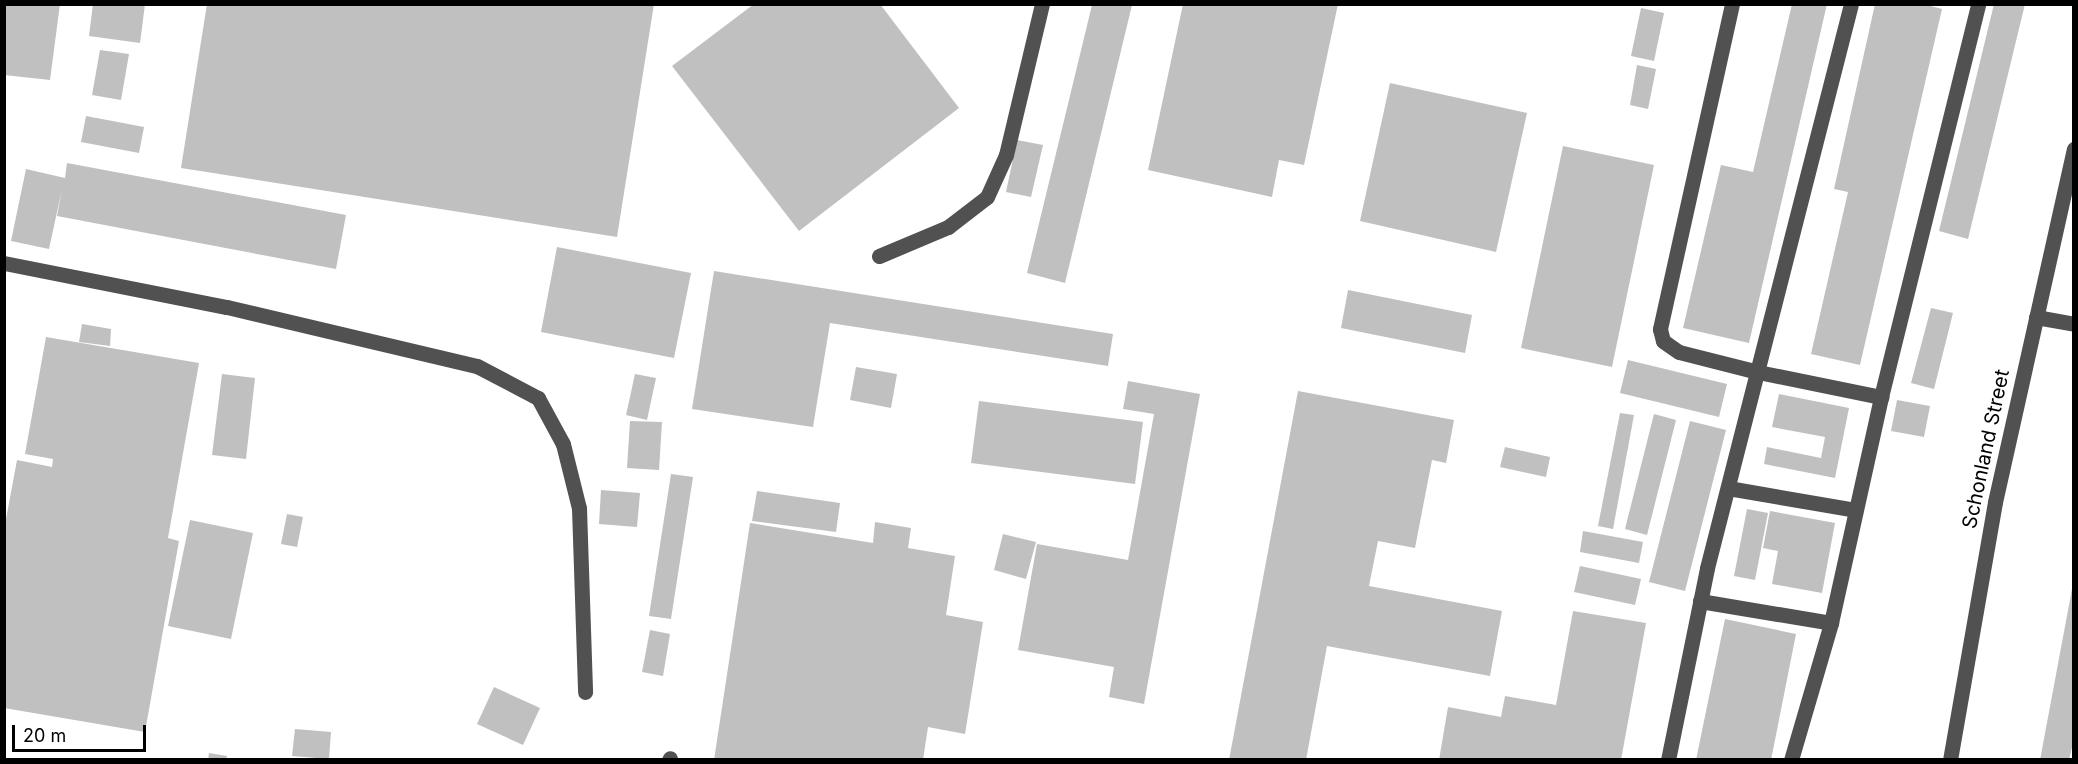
<!DOCTYPE html>
<html>
<head>
<meta charset="utf-8">
<style>
  body { margin:0 }
  #map { position:relative; width:2078px; height:764px; overflow:hidden; background:#fff; font-family:Inter,sans-serif }
  div>[style] { position:absolute }
  [style*='--x'] { left:calc(var(--x)*1px); top:calc(var(--y)*1px); width:calc(var(--w)*1px); rotate:calc(var(--a)*1deg) }
  .building>* { inset:0; background:#c0c0c0 }
  .minor>* { height:15px; margin:-7.5px; padding:0 7.5px; transform-origin:7.5px; border-radius:7.5px; background:#515151 }
  span { translate:-50% -50%; white-space:nowrap; text-align:center; line-height:1.15; -webkit-text-stroke:6px #fff; paint-order:stroke }
  .street-label { font-size:20px; color:#000 }
  .frame { position:absolute; inset:0; border:6px solid #000; pointer-events:none }
  .scale { position:absolute; left:12px; top:725px; width:134px; height:27px; box-sizing:border-box; border:3px solid #000; border-top:0; padding-left:8px; font-size:18px; line-height:21px; white-space:nowrap; color:#000; -webkit-text-stroke:4px #fff; paint-order:stroke }
</style>
</head>
<body>
<div id="map">
  <div class="building">
    <div style="clip-path:polygon(4px 4px,60px 4px,50px 80px,4px 75px)"></div>
    <div style="clip-path:polygon(93px 4px,145px 4px,140px 43px,89px 36px)"></div>
    <div style="clip-path:polygon(207px 4px,654px 4px,617px 237px,181px 168px)"></div>
    <div style="clip-path:polygon(754px 4px,880px 4px,959px 108px,799px 231px,672px 66px)"></div>
    <div style="clip-path:polygon(1183px 4px,1338px 4px,1304px 165px,1279px 160px,1272px 197px,1148px 170px)"></div>
    <div style="clip-path:polygon(1792px 4px,1827px 4px,1749px 343px,1683px 328px,1721px 165px,1753px 172px)"></div>
    <div style="clip-path:polygon(1875px 4px,1923px 4px,1942px 9px,1860px 365px,1811px 354px,1848px 192px,1834px 189px)"></div>
    <div style="clip-path:polygon(1994px 4px,2025px 4px,1968px 239px,1939px 231px)"></div>
    <div style="clip-path:polygon(1092px 5px,1132px 5px,1065px 283px,1027px 273px)"></div>
    <div style="clip-path:polygon(1641px 8px,1664px 13px,1654px 61px,1631px 56px)"></div>
    <div style="clip-path:polygon(100px 50px,129px 54px,121px 100px,92px 95px)"></div>
    <div style="clip-path:polygon(1637px 65px,1656px 69px,1648px 109px,1630px 105px)"></div>
    <div style="clip-path:polygon(1390px 83px,1527px 113px,1496px 252px,1360px 221px)"></div>
    <div style="clip-path:polygon(86px 116px,144px 127px,139px 153px,81px 142px)"></div>
    <div style="clip-path:polygon(1017px 140px,1043px 145px,1031px 197px,1006px 192px)"></div>
    <div style="clip-path:polygon(1563px 146px,1654px 165px,1612px 367px,1521px 348px)"></div>
    <div style="clip-path:polygon(67px 163px,346px 215px,336px 269px,57px 216px,62px 189px,49px 249px,11px 241px,26px 169px,65px 178px)"></div>
    <div style="clip-path:polygon(557px 247px,691px 273px,674px 358px,541px 332px)"></div>
    <div style="clip-path:polygon(714px 271px,1113px 334px,1108px 366px,830px 323px,813px 427px,692px 409px)"></div>
    <div style="clip-path:polygon(1348px 290px,1472px 315px,1465px 353px,1341px 328px)"></div>
    <div style="clip-path:polygon(1931px 308px,1953px 313px,1934px 389px,1911px 383px)"></div>
    <div style="clip-path:polygon(82px 324px,111px 329px,110px 346px,79px 342px)"></div>
    <div style="clip-path:polygon(46px 337px,199px 363px,168px 538px,179px 541px,145px 732px,4px 708px,4px 530px,17px 460px,52px 467px,53px 459px,25px 454px)"></div>
    <div style="clip-path:polygon(1628px 360px,1727px 384px,1719px 417px,1620px 393px)"></div>
    <div style="clip-path:polygon(856px 367px,897px 374px,891px 408px,850px 400px)"></div>
    <div style="clip-path:polygon(222px 374px,255px 378px,246px 459px,212px 455px)"></div>
    <div style="clip-path:polygon(635px 374px,656px 378px,647px 420px,626px 415px)"></div>
    <div style="clip-path:polygon(1128px 381px,1200px 394px,1144px 704px,1109px 697px,1114px 667px,1018px 650px,1037px 544px,1128px 560px,1154px 414px,1123px 409px)"></div>
    <div style="clip-path:polygon(1298px 391px,1454px 420px,1446px 463px,1432px 460px,1415px 548px,1378px 541px,1369px 586px,1502px 611px,1490px 676px,1327px 646px,1306px 760px,1229px 760px)"></div>
    <div style="clip-path:polygon(1779px 394px,1849px 408px,1835px 478px,1764px 464px,1767px 447px,1821px 458px,1825px 437px,1772px 427px)"></div>
    <div style="clip-path:polygon(1897px 400px,1930px 406px,1924px 437px,1891px 431px)"></div>
    <div style="clip-path:polygon(979px 401px,1143px 422px,1135px 484px,971px 463px)"></div>
    <div style="clip-path:polygon(1620px 413px,1634px 415px,1613px 529px,1598px 526px)"></div>
    <div style="clip-path:polygon(1654px 414px,1676px 420px,1647px 535px,1625px 529px)"></div>
    <div style="clip-path:polygon(630px 421px,662px 422px,659px 470px,627px 468px)"></div>
    <div style="clip-path:polygon(1690px 421px,1726px 430px,1685px 591px,1649px 582px)"></div>
    <div style="clip-path:polygon(1505px 447px,1550px 457px,1546px 477px,1500px 467px)"></div>
    <div style="clip-path:polygon(671px 474px,693px 477px,671px 619px,649px 616px)"></div>
    <div style="clip-path:polygon(601px 490px,640px 493px,637px 527px,599px 524px)"></div>
    <div style="clip-path:polygon(757px 491px,840px 503px,836px 532px,752px 521px)"></div>
    <div style="clip-path:polygon(1747px 509px,1768px 513px,1755px 580px,1734px 576px)"></div>
    <div style="clip-path:polygon(1770px 511px,1835px 523px,1822px 593px,1772px 584px,1778px 551px,1763px 548px)"></div>
    <div style="clip-path:polygon(287px 514px,303px 517px,297px 547px,281px 544px)"></div>
    <div style="clip-path:polygon(190px 520px,253px 533px,231px 639px,168px 626px)"></div>
    <div style="clip-path:polygon(875px 522px,911px 528px,908px 548px,955px 556px,946px 615px,983px 622px,965px 734px,928px 727px,923px 760px,714px 760px,750px 523px,873px 543px)"></div>
    <div style="clip-path:polygon(1583px 531px,1643px 542px,1639px 563px,1580px 552px)"></div>
    <div style="clip-path:polygon(1003px 534px,1036px 542px,1026px 579px,994px 570px)"></div>
    <div style="clip-path:polygon(1580px 566px,1641px 579px,1635px 605px,1574px 592px)"></div>
    <div style="clip-path:polygon(2072px 589px,2074px 739px,2069px 760px,2040px 760px)"></div>
    <div style="clip-path:polygon(1573px 611px,1646px 623px,1621px 760px,1439px 760px,1448px 707px,1501px 717px,1505px 696px,1556px 705px)"></div>
    <div style="clip-path:polygon(1725px 619px,1796px 634px,1771px 760px,1696px 760px)"></div>
    <div style="clip-path:polygon(650px 630px,670px 634px,663px 676px,642px 672px)"></div>
    <div style="clip-path:polygon(494px 687px,540px 708px,523px 745px,477px 724px)"></div>
    <div style="clip-path:polygon(295px 729px,331px 732px,329px 759px,292px 756px)"></div>
    <div style="clip-path:polygon(209px 753px,227px 756px,226px 760px,208px 760px)"></div>
  </div>
  <div class="minor">
    <div style="--x:1732;--y:4;--w:333;--a:102.5"></div>
    <div style="--x:1660;--y:329;--w:12;--a:76"></div>
    <div style="--x:1663;--y:341;--w:19;--a:35"></div>
    <div style="--x:1679;--y:352;--w:81;--a:14.2"></div>
    <div style="--x:1758;--y:372;--w:126;--a:11.5"></div>
    <div style="--x:879;--y:256;--w:75;--a:-22.8"></div>
    <div style="--x:948;--y:227;--w:49;--a:-37.6"></div>
    <div style="--x:987;--y:197;--w:46;--a:-65.7"></div>
    <div style="--x:1006;--y:155;--w:155;--a:-76.6"></div>
    <div style="--x:4;--y:263;--w:227;--a:11.2"></div>
    <div style="--x:227;--y:307;--w:257;--a:13.3"></div>
    <div style="--x:477;--y:366;--w:69;--a:27.7"></div>
    <div style="--x:538;--y:398;--w:52;--a:61.5"></div>
    <div style="--x:563;--y:444;--w:66;--a:76"></div>
    <div style="--x:579;--y:508;--w:184;--a:88.1"></div>
    <div style="--x:2036;--y:317;--w:39;--a:10"></div>
    <div style="--x:1728;--y:488;--w:129;--a:9.8"></div>
    <div style="--x:1700;--y:601;--w:133;--a:9.5"></div>
    <div style="--x:669;--y:760;--w:2;--a:-63"></div>
    <div style="--x:1668;--y:760;--w:196;--a:-78.5"></div>
    <div style="--x:1707;--y:568;--w:582;--a:-75.68"></div>
    <div style="--x:1791;--y:760;--w:143;--a:-73.7"></div>
    <div style="--x:1831;--y:623;--w:231;--a:-77.5"></div>
    <div style="--x:1881;--y:397;--w:405;--a:-76.1"></div>
    <div style="--x:1950;--y:760;--w:262;--a:-80.1"></div>
    <div style="--x:1995;--y:502;--w:362;--a:-77.4"></div>
  </div>
  <div class="street-label">
    <span style="left:1986px;top:449px;rotate:-78deg">Schonland Street</span>
  </div>
  <div class="frame"></div>
  <div class="scale">20 m</div>
</div>
</body>
</html>
